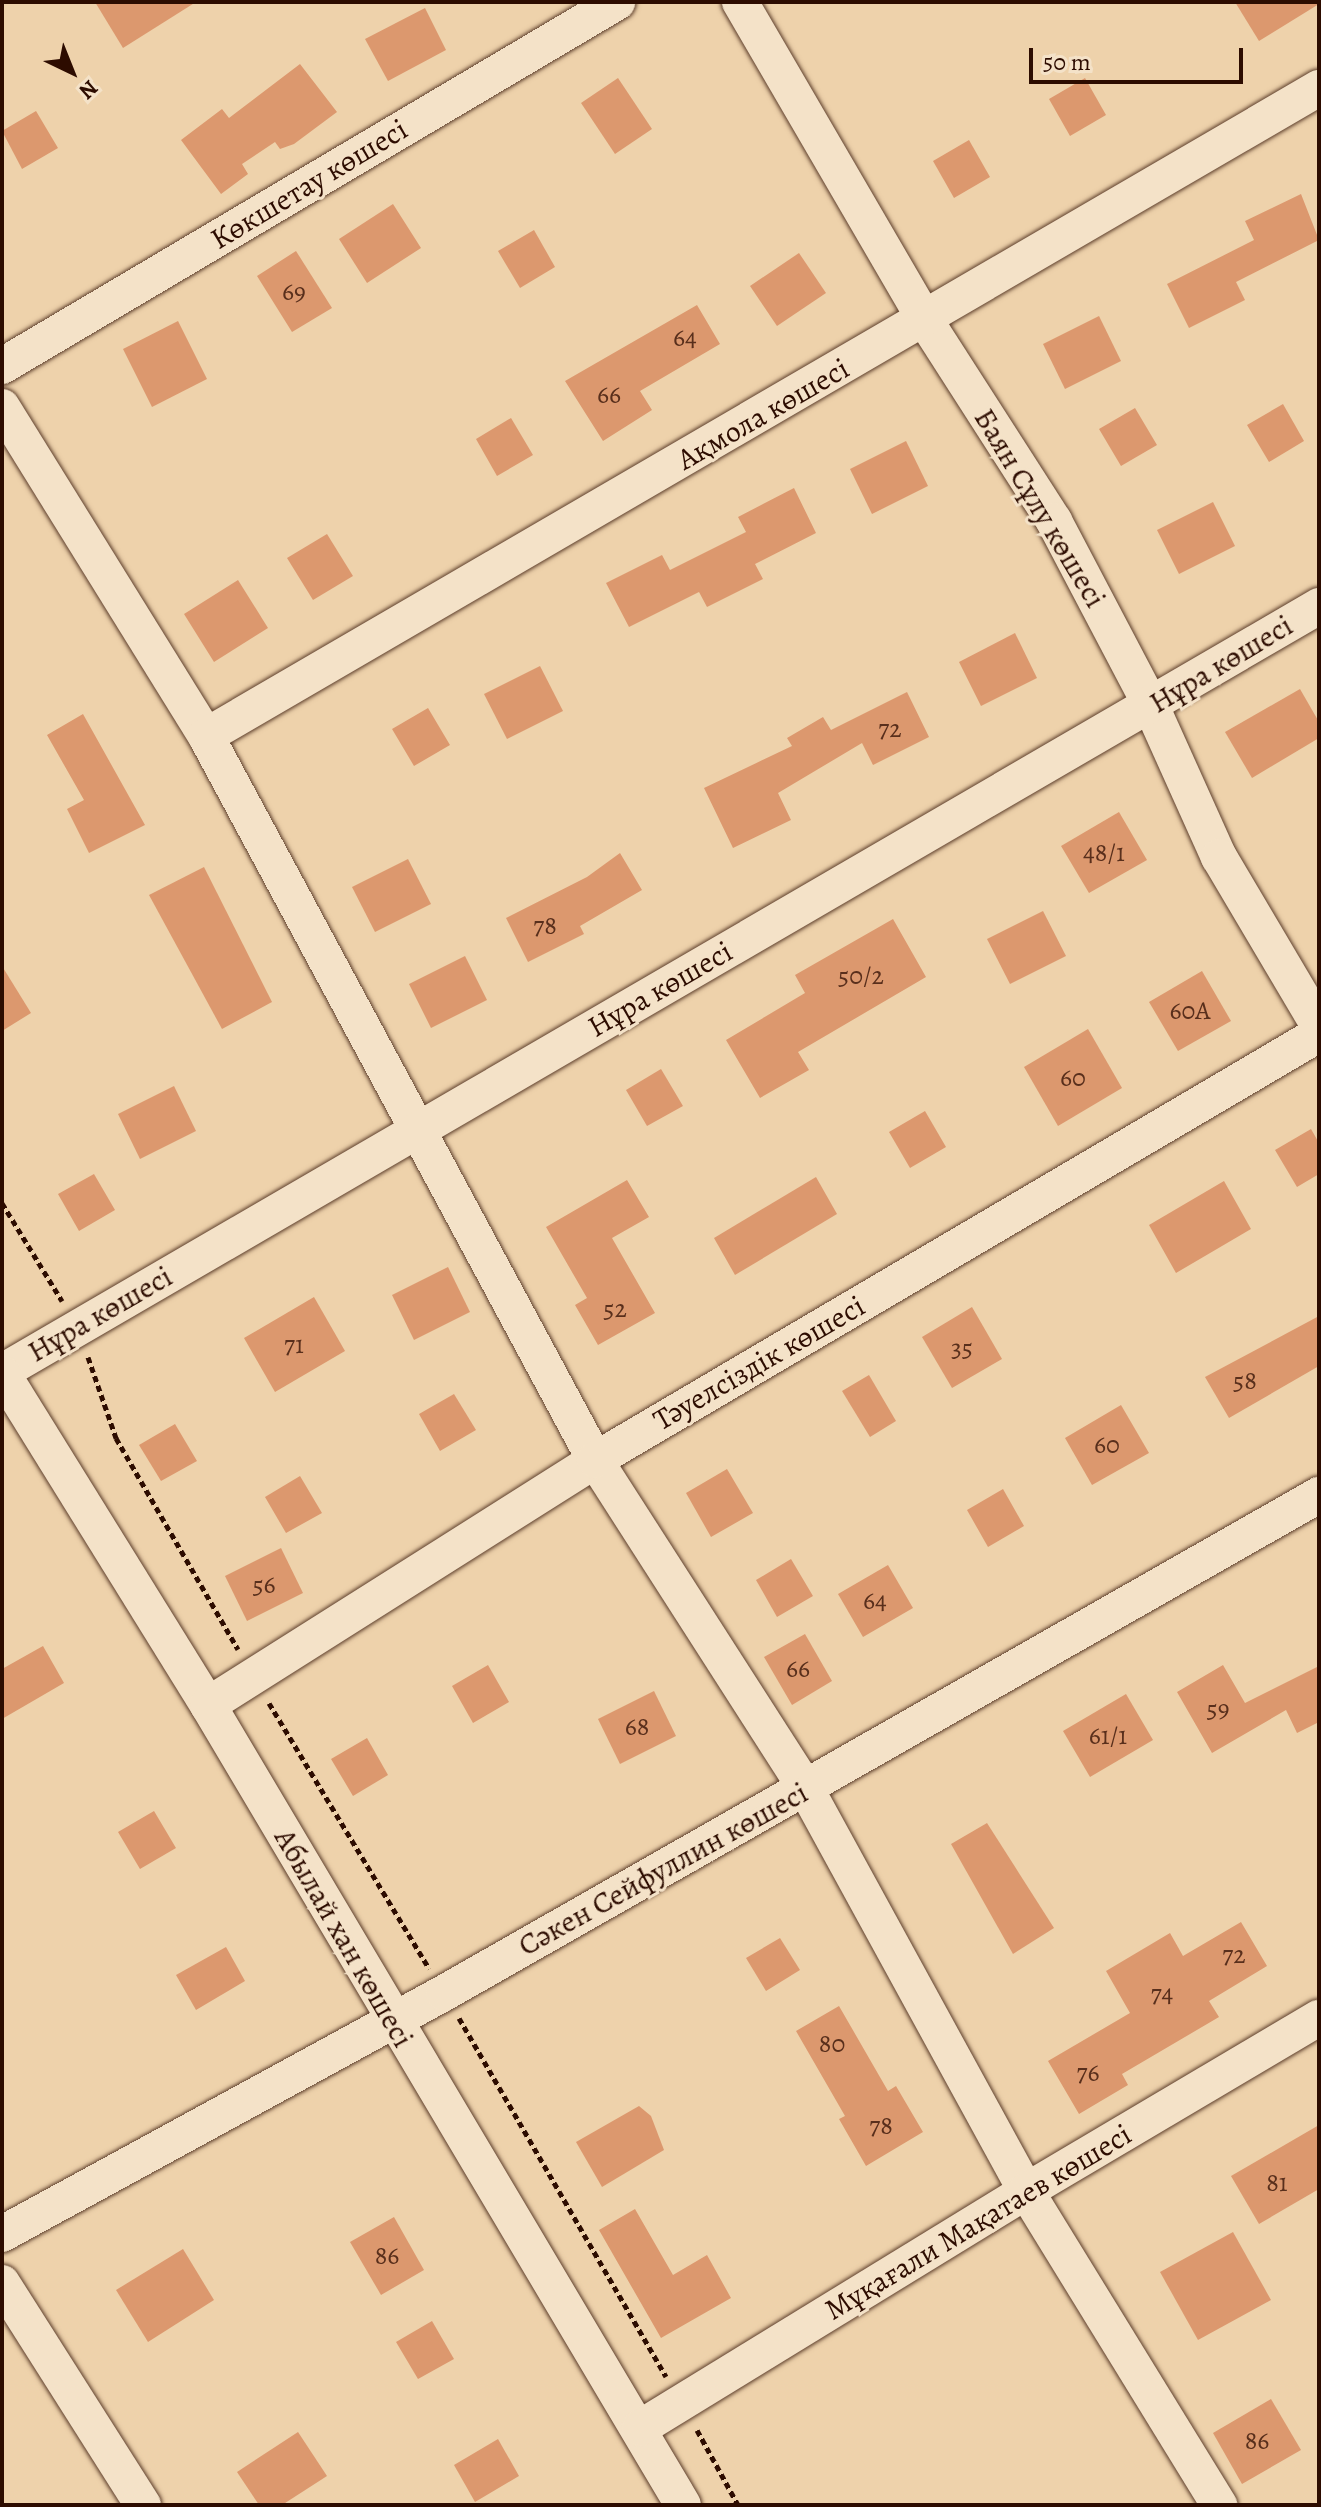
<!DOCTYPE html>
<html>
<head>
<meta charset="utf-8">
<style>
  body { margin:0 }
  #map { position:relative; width:1321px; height:2507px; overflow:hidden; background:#eed2ab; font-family:Alegreya,serif }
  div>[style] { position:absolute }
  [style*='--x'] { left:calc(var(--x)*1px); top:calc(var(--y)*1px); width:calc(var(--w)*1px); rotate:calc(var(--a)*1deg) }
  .building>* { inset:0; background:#dc986e }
  .path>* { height:5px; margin-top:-2.5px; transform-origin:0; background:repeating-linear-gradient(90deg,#2d0c00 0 6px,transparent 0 10px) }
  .roads { filter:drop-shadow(0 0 2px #5d3e2b) drop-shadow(0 0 2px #5d3e2b) }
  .minor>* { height:36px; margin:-18px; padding:0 18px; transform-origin:18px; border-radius:18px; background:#f4e2c8 }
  span { translate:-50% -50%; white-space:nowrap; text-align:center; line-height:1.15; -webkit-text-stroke:6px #f4e2c8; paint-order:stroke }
  .number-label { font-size:26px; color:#592f1c }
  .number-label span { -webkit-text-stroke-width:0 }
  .street-label { font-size:30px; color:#2d0c00 }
  .frame { position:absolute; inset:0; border:4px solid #2d0c00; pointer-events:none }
  .north { position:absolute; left:32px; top:32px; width:80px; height:80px; -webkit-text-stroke:6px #f4e2c8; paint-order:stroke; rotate:137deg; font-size:22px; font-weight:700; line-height:32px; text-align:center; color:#2d0c00 }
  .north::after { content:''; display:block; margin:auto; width:28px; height:36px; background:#2d0c00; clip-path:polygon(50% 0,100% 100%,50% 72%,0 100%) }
  .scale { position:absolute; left:1029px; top:48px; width:214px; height:36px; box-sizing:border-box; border:4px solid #2d0c00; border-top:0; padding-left:10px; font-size:24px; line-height:28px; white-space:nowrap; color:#2d0c00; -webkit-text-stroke:6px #f4e2c8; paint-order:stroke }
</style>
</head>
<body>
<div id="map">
  <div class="building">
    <div style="clip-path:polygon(95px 2px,196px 2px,123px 48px)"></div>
    <div style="clip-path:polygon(1235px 2px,1319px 2px,1319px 4px,1259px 41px)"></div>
    <div style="clip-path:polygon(425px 8px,446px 50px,388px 81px,365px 39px)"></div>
    <div style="clip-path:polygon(300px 64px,337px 112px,294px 144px,280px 149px,275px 142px,242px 164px,248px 174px,221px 194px,181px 140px,222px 109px,229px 118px)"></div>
    <div style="clip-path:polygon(618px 78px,652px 129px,615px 154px,581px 103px)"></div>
    <div style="clip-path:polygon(1085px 78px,1106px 115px,1070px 136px,1049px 99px)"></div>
    <div style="clip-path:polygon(36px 111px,58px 148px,22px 169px,2px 131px)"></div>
    <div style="clip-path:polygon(969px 140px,990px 177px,954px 198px,933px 161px)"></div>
    <div style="clip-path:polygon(1301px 194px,1319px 240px,1236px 282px,1245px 300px,1189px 328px,1167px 284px,1254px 240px,1245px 221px)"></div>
    <div style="clip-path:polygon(393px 204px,421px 248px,367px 283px,339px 239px)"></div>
    <div style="clip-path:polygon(534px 230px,555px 267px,520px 288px,498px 251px)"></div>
    <div style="clip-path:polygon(296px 251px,332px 308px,292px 332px,257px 276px)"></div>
    <div style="clip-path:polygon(799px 253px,826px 293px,777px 326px,750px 286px)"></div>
    <div style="clip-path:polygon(697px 305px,720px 344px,640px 391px,652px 410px,603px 441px,565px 381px)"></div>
    <div style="clip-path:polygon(1099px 316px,1121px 361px,1065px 389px,1043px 344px)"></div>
    <div style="clip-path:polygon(178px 321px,207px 379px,152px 407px,123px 349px)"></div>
    <div style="clip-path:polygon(1283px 404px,1304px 441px,1269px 462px,1247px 425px)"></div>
    <div style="clip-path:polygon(1135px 408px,1157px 445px,1121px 466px,1099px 429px)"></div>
    <div style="clip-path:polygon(511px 418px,533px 455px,497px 476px,476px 439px)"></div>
    <div style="clip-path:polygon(906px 441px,928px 486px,872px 514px,850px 469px)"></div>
    <div style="clip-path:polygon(794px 488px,816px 533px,755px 564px,763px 579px,707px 607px,699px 592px,629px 627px,606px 583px,662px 555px,670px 570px,746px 532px,738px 517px)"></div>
    <div style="clip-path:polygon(1213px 502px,1235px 546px,1179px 574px,1157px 530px)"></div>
    <div style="clip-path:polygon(327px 534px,353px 576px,313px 600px,287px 558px)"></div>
    <div style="clip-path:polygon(238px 580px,268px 628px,214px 662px,184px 614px)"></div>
    <div style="clip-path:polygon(1015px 633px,1037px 678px,981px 706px,959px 662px)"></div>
    <div style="clip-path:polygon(540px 666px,563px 711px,507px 739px,484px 694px)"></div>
    <div style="clip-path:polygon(1300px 689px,1319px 722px,1319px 738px,1252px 778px,1225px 732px)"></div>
    <div style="clip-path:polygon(907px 692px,929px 737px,873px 765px,862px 743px,778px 793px,791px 820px,733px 848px,704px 788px,792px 746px,787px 738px,823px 717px,831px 730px)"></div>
    <div style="clip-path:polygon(428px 708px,450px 745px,414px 766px,392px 729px)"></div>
    <div style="clip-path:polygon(83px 714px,145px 825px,89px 853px,67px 809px,84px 800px,47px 735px)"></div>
    <div style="clip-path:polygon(1119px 812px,1147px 860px,1089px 893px,1061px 846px)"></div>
    <div style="clip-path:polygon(620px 853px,642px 890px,580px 926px,584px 934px,528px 962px,506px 918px,587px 877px)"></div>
    <div style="clip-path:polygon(408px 859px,431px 904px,375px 932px,352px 887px)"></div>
    <div style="clip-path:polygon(204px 867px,272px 1002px,222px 1029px,149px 895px)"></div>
    <div style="clip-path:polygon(1043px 911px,1066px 956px,1010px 984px,987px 939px)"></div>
    <div style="clip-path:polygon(893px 919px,926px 977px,798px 1052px,809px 1070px,760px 1098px,726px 1040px,805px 993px,795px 975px)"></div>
    <div style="clip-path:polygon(465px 956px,487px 1000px,431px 1028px,409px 984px)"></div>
    <div style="clip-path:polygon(2px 966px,31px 1013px,2px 1031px)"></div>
    <div style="clip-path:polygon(1202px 971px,1231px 1021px,1178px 1051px,1149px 1002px)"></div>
    <div style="clip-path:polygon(1088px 1029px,1122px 1088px,1058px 1126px,1024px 1067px)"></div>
    <div style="clip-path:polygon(661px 1069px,683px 1106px,647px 1126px,626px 1090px)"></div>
    <div style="clip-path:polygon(174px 1086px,196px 1131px,140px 1159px,118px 1114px)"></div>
    <div style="clip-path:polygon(925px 1111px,946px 1147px,910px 1168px,889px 1132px)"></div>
    <div style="clip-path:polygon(1311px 1129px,1319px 1143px,1319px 1174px,1297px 1187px,1275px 1150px)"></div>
    <div style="clip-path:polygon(94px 1174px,115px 1210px,79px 1231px,58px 1194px)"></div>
    <div style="clip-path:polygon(816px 1177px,837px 1214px,735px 1275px,714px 1238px)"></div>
    <div style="clip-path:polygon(627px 1180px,649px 1217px,612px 1238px,655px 1313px,598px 1345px,575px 1305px,587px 1298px,546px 1227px)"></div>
    <div style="clip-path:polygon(1224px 1181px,1251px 1229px,1176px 1273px,1149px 1225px)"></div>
    <div style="clip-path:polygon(448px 1267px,470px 1312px,414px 1340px,392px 1295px)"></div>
    <div style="clip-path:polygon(314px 1297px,345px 1351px,275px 1392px,244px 1338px)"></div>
    <div style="clip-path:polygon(972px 1307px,1002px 1359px,952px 1388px,922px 1337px)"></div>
    <div style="clip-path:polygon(1319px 1316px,1319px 1366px,1229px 1418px,1205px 1377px)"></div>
    <div style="clip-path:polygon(869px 1375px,896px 1421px,870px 1437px,842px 1391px)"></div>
    <div style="clip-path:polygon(454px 1394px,476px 1430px,440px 1451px,419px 1414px)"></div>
    <div style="clip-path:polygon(1121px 1405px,1149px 1453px,1092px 1485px,1065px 1438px)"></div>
    <div style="clip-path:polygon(175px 1424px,197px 1461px,161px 1481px,139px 1445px)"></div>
    <div style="clip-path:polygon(727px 1469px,753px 1513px,711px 1537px,686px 1493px)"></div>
    <div style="clip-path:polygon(300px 1476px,322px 1513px,286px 1533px,265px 1497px)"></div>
    <div style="clip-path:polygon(1003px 1489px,1024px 1526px,988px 1547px,967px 1510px)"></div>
    <div style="clip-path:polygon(281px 1548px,303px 1593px,247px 1621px,225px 1576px)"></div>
    <div style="clip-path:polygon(791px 1559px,813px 1596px,777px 1617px,756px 1580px)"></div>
    <div style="clip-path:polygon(888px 1565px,913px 1608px,863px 1637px,838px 1594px)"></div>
    <div style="clip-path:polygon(805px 1634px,832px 1681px,792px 1705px,764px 1657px)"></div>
    <div style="clip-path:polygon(43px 1646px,64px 1683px,2px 1719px,2px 1669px)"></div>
    <div style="clip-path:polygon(488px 1665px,509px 1702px,473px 1723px,452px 1686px)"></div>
    <div style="clip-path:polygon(1223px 1665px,1245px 1703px,1319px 1666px,1319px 1722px,1297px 1733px,1286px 1710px,1212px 1753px,1177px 1692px)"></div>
    <div style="clip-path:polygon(654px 1691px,676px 1736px,620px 1764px,598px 1719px)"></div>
    <div style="clip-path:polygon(1126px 1694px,1153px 1740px,1090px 1777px,1063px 1731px)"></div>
    <div style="clip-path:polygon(367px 1738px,388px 1775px,353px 1796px,331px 1759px)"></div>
    <div style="clip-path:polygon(154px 1811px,176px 1848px,140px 1869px,118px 1832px)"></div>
    <div style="clip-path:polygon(987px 1823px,1054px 1928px,1013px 1954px,951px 1844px)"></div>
    <div style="clip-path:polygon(1241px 1922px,1267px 1966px,1209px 2001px,1219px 2017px,1122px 2074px,1128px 2085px,1079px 2114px,1048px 2061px,1130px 2013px,1106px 1971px,1170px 1933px,1183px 1956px)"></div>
    <div style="clip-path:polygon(780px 1938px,800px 1970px,766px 1991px,746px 1958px)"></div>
    <div style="clip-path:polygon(226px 1947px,245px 1981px,196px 2010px,176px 1975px)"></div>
    <div style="clip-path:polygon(839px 2006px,888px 2091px,896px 2086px,923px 2132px,866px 2166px,839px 2119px,845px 2116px,796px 2031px)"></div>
    <div style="clip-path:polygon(639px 2106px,651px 2116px,664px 2150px,602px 2187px,576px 2142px)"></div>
    <div style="clip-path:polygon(1319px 2125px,1319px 2189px,1259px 2224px,1231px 2176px)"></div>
    <div style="clip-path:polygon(635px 2209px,673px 2275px,707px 2255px,731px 2298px,661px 2338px,599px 2230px)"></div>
    <div style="clip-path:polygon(394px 2217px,424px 2270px,381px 2295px,350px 2242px)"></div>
    <div style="clip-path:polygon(1233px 2232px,1271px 2300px,1198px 2340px,1160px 2272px)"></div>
    <div style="clip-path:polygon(183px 2249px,214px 2300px,148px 2342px,116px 2290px)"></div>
    <div style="clip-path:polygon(432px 2321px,454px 2359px,418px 2379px,396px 2342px)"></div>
    <div style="clip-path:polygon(1271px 2399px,1301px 2450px,1242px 2484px,1213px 2433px)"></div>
    <div style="clip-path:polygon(298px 2432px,327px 2476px,282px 2505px,259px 2505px,237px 2472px)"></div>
    <div style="clip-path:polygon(498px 2439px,519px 2476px,475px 2502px,454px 2465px)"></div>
  </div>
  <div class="path">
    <div style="--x:2;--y:1203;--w:115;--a:58.5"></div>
    <div style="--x:88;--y:1357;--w:86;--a:70.9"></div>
    <div style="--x:116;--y:1438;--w:244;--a:60"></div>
    <div style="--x:269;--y:1703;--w:310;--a:58.9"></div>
    <div style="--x:459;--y:2018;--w:414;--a:60"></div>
    <div style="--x:697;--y:2430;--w:85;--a:61.3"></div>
  </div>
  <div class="roads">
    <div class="minor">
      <div style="--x:740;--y:2;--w:368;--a:59.8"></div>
      <div style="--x:925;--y:320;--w:239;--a:57.3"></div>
      <div style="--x:1054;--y:521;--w:209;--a:62.3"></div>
      <div style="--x:1151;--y:706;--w:166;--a:65.8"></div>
      <div style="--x:1219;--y:857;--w:196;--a:59.4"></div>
      <div style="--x:2;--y:366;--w:715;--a:-30.62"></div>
      <div style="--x:2;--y:407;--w:387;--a:58.2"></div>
      <div style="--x:206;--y:736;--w:822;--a:61.75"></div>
      <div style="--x:595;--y:1460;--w:391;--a:57.3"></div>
      <div style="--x:806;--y:1789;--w:458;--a:61.3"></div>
      <div style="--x:1026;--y:2191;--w:369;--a:58.4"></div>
      <div style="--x:206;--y:736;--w:1288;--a:-30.21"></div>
      <div style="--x:2;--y:1372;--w:1524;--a:-30.18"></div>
      <div style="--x:2;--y:1373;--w:391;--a:58.2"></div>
      <div style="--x:208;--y:1705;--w:930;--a:59.3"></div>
      <div style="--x:208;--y:1705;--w:458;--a:-32.3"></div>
      <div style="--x:595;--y:1460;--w:840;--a:-30.47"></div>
      <div style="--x:2;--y:2234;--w:503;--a:-28.6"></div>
      <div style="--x:444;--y:1993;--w:1007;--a:-29.65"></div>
      <div style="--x:2;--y:2283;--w:263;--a:57.6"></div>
      <div style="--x:640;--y:2428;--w:453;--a:-31.5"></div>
      <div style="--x:1026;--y:2191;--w:340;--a:-30.6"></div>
    </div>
  </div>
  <div class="number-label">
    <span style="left:294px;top:292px">69</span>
    <span style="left:685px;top:338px">64</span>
    <span style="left:609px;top:395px">66</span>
    <span style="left:890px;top:729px">72</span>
    <span style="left:1104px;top:853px">48/1</span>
    <span style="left:545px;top:926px">78</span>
    <span style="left:861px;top:976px">50/2</span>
    <span style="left:1190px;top:1011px">60А</span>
    <span style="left:1073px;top:1078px">60</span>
    <span style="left:615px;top:1309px">52</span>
    <span style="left:294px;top:1345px">71</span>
    <span style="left:962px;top:1348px">35</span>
    <span style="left:1245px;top:1381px">58</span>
    <span style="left:1107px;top:1445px">60</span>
    <span style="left:264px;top:1585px">56</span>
    <span style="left:875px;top:1601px">64</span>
    <span style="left:798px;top:1669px">66</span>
    <span style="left:1218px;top:1709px">59</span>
    <span style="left:637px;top:1727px">68</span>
    <span style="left:1108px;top:1736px">61/1</span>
    <span style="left:1234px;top:1955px">72</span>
    <span style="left:1162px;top:1994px">74</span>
    <span style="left:832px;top:2044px">80</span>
    <span style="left:1088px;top:2073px">76</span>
    <span style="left:881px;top:2126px">78</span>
    <span style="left:1277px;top:2183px">81</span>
    <span style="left:387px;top:2256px">86</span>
    <span style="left:1257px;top:2441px">86</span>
  </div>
  <div class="street-label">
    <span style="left:309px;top:184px;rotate:-31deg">Көкшетау көшесі</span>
    <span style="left:763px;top:414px;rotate:-30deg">Ақмола көшесі</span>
    <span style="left:1040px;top:508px;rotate:59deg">Баян Сұлу көшесі</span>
    <span style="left:1221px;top:664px;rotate:-31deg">Нұра көшесі</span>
    <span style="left:660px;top:989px;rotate:-30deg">Нұра көшесі</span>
    <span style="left:100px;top:1314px;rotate:-30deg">Нұра көшесі</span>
    <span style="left:759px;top:1363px;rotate:-30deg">Тәуелсіздік көшесі</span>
    <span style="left:663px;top:1869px;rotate:-29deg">Сәкен Сейфуллин көшесі</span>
    <span style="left:344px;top:1938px;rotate:60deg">Абылай хан көшесі</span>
    <span style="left:978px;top:2222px;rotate:-31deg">Мұқағали Мақатаев көшесі</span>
  </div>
  <div class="frame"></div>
  <div class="north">N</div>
  <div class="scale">50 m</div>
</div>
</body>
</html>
